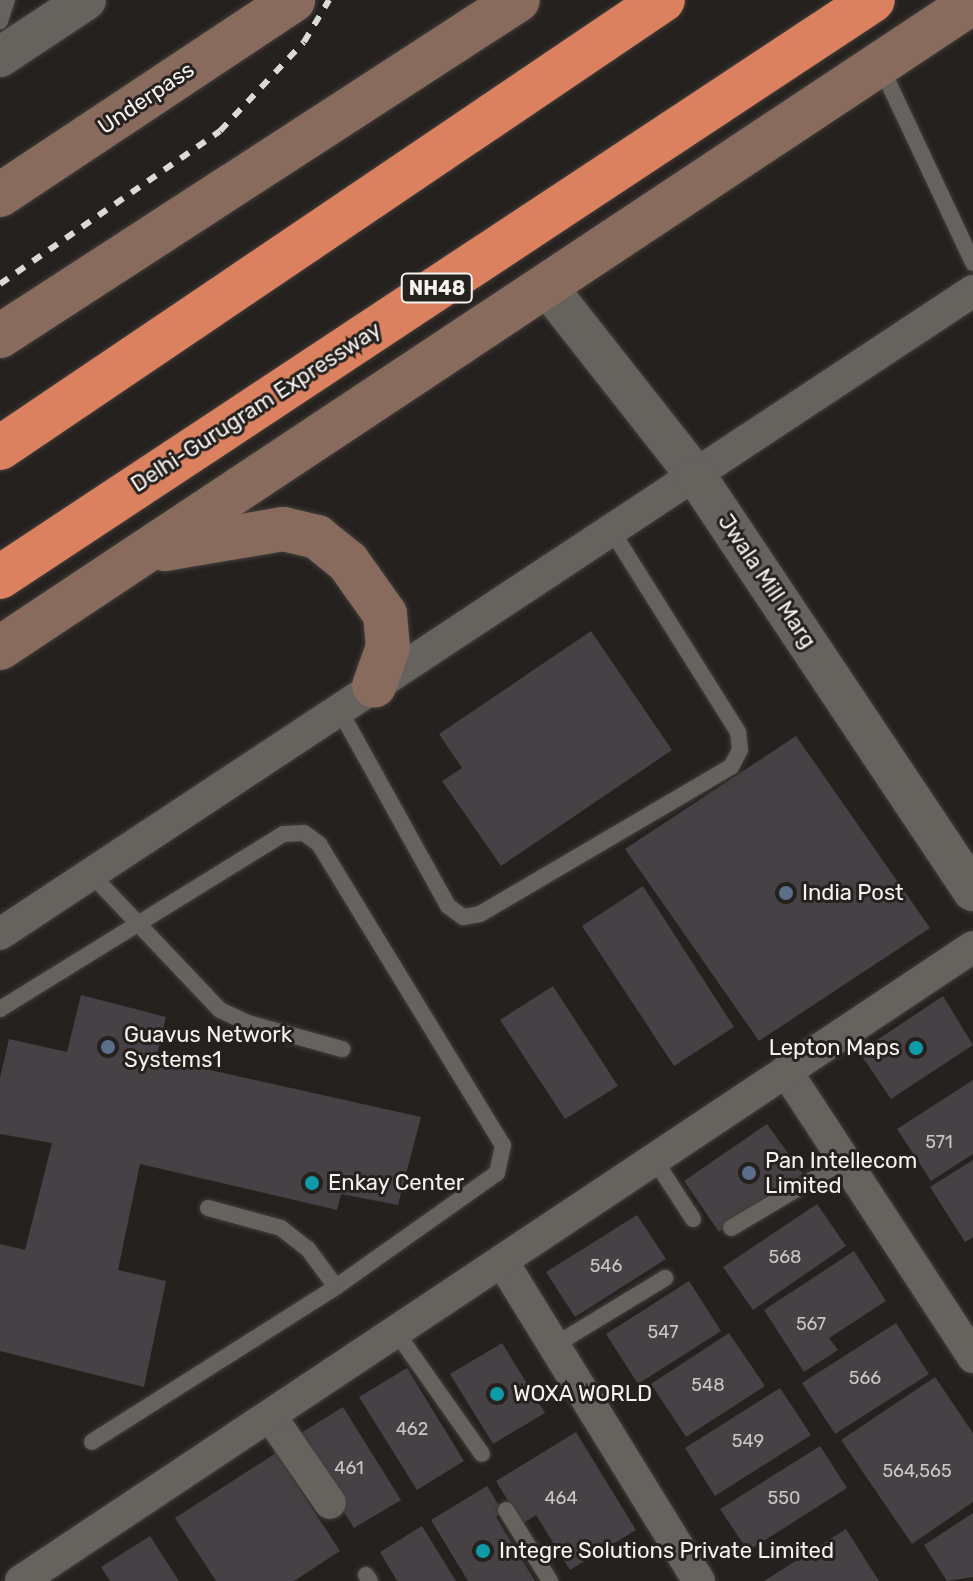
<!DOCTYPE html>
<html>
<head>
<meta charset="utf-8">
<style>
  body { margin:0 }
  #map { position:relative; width:973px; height:1581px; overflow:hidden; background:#25211e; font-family:Rubik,sans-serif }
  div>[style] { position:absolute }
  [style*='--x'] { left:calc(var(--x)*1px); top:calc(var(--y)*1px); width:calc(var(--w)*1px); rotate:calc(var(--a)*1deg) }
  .building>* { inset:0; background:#464145 }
  .roads { filter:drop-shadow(0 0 2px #413e3b) drop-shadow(0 0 2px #413e3b) }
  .service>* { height:16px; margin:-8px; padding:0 8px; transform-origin:8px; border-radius:8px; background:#66625e }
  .minor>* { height:32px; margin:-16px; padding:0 16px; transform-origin:16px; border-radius:16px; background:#66625e }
  .tertiary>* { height:40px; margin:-20px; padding:0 20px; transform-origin:20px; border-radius:20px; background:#66625e }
  .secondary>* { height:44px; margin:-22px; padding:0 22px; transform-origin:22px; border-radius:22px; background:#896b5e }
  .motorway>* { height:44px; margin:-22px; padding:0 22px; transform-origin:22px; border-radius:22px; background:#db815f }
  .rail>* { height:6px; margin-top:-3px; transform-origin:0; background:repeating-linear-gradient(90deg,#dcd9d7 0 10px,transparent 0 20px) }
  .dots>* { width:22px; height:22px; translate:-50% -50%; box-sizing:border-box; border:4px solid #25211e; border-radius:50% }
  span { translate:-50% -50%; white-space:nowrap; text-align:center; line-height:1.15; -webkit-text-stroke:6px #25211e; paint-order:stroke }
  .number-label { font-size:18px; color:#c9c6c5 }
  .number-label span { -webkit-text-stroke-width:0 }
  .shield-label span { padding:2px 6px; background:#25211e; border:2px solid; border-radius:6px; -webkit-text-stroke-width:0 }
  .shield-label { font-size:20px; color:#f5f2f0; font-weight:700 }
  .street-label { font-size:22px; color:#f5f2f0 }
  .poi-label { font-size:22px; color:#f5f2f0 }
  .left { translate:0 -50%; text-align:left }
  .right { translate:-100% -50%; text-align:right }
</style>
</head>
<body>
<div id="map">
  <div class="building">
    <div style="clip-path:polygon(591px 631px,672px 750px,501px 866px,442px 781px,462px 768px,439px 734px)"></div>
    <div style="clip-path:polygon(796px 736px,930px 928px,759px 1041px,625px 849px)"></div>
    <div style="clip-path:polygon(643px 886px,734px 1027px,674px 1066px,582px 926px)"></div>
    <div style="clip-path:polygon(553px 986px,618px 1086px,565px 1119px,500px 1020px)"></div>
    <div style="clip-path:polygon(81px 995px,166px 1017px,156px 1058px,421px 1117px,398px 1205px,341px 1194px,337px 1210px,140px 1164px,118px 1270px,166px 1281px,144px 1387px,0 1351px,0 1244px,25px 1250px,52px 1143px,0 1134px,0 1078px,9px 1039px,67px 1052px)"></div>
    <div style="clip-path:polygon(943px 996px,973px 1045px,891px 1099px,859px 1052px)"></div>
    <div style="clip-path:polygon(973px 1080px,973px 1154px,931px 1181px,897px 1129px)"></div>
    <div style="clip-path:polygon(767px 1124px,803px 1174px,719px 1232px,684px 1181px)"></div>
    <div style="clip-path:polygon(973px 1160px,973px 1237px,965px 1242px,930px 1187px)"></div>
    <div style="clip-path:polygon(817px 1204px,846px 1246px,753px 1310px,723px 1267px)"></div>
    <div style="clip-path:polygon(637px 1215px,666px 1259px,575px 1317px,546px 1272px)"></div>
    <div style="clip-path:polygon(854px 1251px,886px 1301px,829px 1338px,838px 1350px,804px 1372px,764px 1310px)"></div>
    <div style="clip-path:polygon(689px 1281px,721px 1331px,638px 1384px,606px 1334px)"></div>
    <div style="clip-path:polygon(896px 1323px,929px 1374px,835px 1434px,802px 1383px)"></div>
    <div style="clip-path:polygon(729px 1333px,765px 1386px,686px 1437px,651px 1384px)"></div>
    <div style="clip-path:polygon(502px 1343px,545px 1413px,493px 1444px,450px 1374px)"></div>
    <div style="clip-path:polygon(407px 1368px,464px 1461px,417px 1490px,359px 1397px)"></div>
    <div style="clip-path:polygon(935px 1377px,973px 1433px,973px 1502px,912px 1544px,841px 1440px)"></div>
    <div style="clip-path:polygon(780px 1388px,811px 1435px,715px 1496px,685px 1448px)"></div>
    <div style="clip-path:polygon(343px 1407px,401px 1500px,354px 1528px,296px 1436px)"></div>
    <div style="clip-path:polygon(576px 1432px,636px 1530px,570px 1570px,536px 1515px,522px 1524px,496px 1481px)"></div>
    <div style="clip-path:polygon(820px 1446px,847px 1488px,748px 1551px,720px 1509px)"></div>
    <div style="clip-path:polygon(276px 1453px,340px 1551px,294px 1581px,216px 1581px,175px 1518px)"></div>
    <div style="clip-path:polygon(487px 1486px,503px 1512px,496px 1517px,535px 1581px,468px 1581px,431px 1520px)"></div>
    <div style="clip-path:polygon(973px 1513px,973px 1577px,947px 1581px,924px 1545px)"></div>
    <div style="clip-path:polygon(422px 1526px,456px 1581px,397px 1581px,380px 1552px)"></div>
    <div style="clip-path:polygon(846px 1529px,879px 1581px,764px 1581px)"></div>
    <div style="clip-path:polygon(150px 1536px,179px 1581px,110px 1581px,101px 1567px)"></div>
  </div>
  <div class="roads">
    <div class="service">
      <div style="--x:0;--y:21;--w:22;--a:-72"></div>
      <div style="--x:880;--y:65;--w:219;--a:64.8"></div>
      <div style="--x:340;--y:711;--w:223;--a:61"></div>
      <div style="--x:448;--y:906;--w:19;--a:36"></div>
      <div style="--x:463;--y:917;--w:17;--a:-10"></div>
      <div style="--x:480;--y:914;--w:291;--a:-30.4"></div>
      <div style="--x:731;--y:767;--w:19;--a:-62"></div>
      <div style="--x:740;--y:750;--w:18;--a:-96"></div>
      <div style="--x:738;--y:732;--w:237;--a:-122.1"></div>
      <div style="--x:91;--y:874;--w:187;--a:46.5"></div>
      <div style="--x:220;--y:1010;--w:31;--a:25"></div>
      <div style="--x:248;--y:1023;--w:98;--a:15.5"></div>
      <div style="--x:0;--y:1009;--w:333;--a:-31.7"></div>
      <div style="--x:283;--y:834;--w:21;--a:-3"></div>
      <div style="--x:304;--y:833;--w:19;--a:36"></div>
      <div style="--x:319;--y:844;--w:353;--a:58.6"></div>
      <div style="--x:503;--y:1145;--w:29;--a:102"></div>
      <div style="--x:497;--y:1173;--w:197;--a:144.7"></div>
      <div style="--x:336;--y:1287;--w:289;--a:147.6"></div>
      <div style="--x:656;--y:1162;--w:68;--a:57"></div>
      <div style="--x:208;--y:1208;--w:76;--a:15.3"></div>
      <div style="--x:281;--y:1228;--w:34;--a:38"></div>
      <div style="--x:308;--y:1249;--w:47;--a:53.6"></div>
      <div style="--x:731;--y:1228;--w:131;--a:-30.7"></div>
      <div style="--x:396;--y:1332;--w:149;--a:54.8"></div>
      <div style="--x:555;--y:1345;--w:129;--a:-31.3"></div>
      <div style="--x:506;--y:1510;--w:84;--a:58.2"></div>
      <div style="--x:366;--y:1575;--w:7;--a:56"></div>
    </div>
    <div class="minor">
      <div style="--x:0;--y:934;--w:1166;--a:-33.46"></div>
      <div style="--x:786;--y:1071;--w:342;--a:56.8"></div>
      <div style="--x:502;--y:1261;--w:376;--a:58.4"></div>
      <div style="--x:271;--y:1417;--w:104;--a:55.5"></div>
      <div style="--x:21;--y:1581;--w:1144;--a:-33.66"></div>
    </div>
    <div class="tertiary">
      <div style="--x:0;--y:57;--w:103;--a:-33.5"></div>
      <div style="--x:545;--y:284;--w:244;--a:51.8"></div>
      <div style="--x:696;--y:476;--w:499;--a:56.3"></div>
    </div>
    <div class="secondary">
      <div style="--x:0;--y:195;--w:352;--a:-33.6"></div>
      <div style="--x:0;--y:336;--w:617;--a:-32.97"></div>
      <div style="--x:165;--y:549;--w:120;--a:-9.6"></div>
      <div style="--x:283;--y:529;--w:35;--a:13"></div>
      <div style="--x:317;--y:537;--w:40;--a:39"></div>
      <div style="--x:348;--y:562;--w:64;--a:54.6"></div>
      <div style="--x:385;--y:614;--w:33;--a:85"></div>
      <div style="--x:388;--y:647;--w:41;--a:109.7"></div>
      <div style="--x:0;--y:648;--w:1168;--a:-33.58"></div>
    </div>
    <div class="motorway">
      <div style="--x:0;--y:448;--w:800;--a:-34.05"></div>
      <div style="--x:0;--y:577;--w:1046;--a:-33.46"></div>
    </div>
  </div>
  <div class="rail">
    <div style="--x:0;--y:284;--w:268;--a:-34.8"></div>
    <div style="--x:220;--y:131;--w:122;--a:-46.7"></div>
    <div style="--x:304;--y:42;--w:49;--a:-59.2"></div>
  </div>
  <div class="dots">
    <div style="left:786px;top:893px;background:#5c6f8a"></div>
    <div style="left:108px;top:1047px;background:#5c6f8a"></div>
    <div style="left:916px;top:1048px;background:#0f9aa8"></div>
    <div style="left:749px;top:1173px;background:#5c6f8a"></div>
    <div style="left:312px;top:1183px;background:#0f9aa8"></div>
    <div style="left:497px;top:1394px;background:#0f9aa8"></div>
    <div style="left:483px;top:1551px;background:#0f9aa8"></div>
  </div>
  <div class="number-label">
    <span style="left:939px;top:1142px">571</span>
    <span style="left:785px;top:1257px">568</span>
    <span style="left:606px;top:1266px">546</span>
    <span style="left:811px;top:1324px">567</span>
    <span style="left:663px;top:1332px">547</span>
    <span style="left:865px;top:1378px">566</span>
    <span style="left:708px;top:1385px">548</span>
    <span style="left:412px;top:1429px">462</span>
    <span style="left:748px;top:1441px">549</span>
    <span style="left:349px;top:1468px">461</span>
    <span style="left:917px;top:1471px">564,565</span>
    <span style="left:561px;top:1498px">464</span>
    <span style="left:784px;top:1498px">550</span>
  </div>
  <div class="shield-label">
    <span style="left:437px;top:288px">NH48</span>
  </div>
  <div class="street-label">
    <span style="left:146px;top:98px;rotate:-34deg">Underpass</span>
    <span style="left:256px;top:407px;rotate:-33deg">Delhi-Gurugram Expressway</span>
    <span style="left:767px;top:581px;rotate:56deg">Jwala Mill Marg</span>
  </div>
  <div class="poi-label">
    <span class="left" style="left:802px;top:893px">India Post</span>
    <span class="left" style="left:124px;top:1047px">Guavus Network<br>Systems1</span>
    <span class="right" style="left:900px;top:1048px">Lepton Maps</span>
    <span class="left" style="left:765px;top:1173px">Pan Intellecom<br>Limited</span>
    <span class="left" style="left:328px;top:1183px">Enkay Center</span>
    <span class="left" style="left:513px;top:1394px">WOXA WORLD</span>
    <span class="left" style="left:499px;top:1551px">Integre Solutions Private Limited</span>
  </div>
</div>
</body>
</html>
